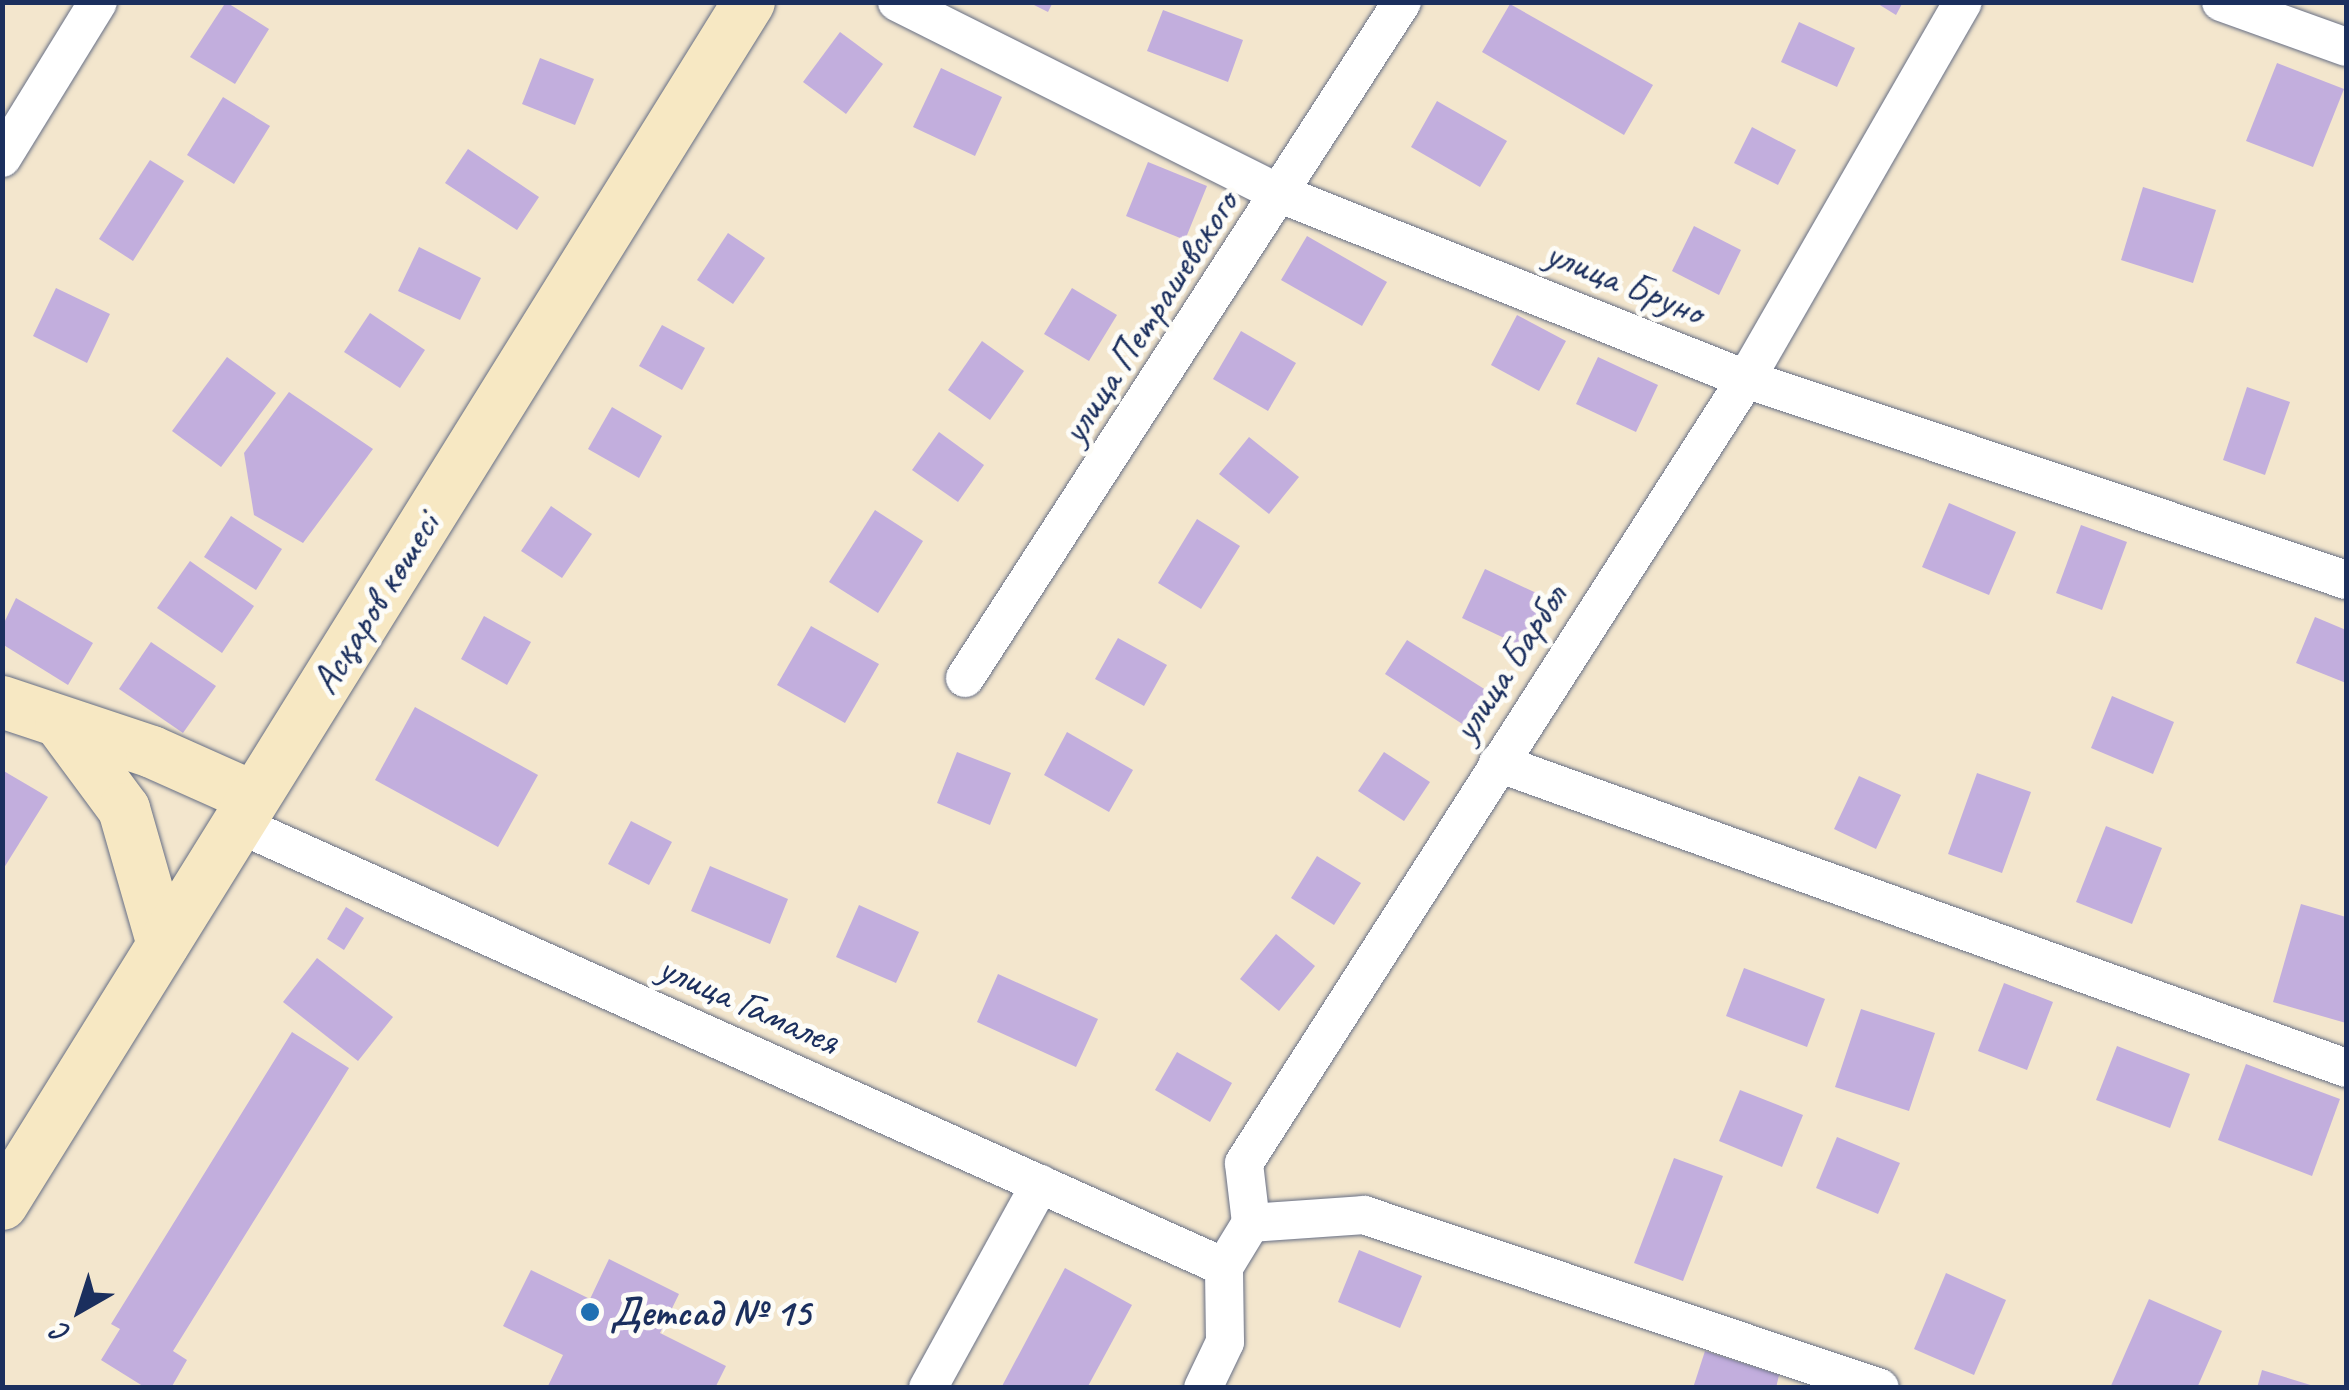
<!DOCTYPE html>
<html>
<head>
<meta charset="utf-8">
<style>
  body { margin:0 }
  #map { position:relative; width:2349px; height:1390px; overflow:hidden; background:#f3e6cd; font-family:Caveat,sans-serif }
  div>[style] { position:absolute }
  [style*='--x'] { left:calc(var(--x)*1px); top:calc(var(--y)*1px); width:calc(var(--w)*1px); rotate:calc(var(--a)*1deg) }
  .building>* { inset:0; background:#c2aedd }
  .roads { filter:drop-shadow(0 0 2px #676f85) drop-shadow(0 0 2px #676f85) }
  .street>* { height:38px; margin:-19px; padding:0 19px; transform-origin:19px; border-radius:19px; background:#fff }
  .secondary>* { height:52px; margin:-26px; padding:0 26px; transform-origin:26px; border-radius:26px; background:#f7e8c3 }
  .dots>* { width:28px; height:28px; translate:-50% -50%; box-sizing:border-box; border:5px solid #fdfcf7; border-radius:50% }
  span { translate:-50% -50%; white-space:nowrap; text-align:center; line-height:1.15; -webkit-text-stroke:10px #fdfcf7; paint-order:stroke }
  .street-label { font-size:40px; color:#1b2f5e }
  .poi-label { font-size:40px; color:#1b2f5e; font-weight:700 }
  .left { translate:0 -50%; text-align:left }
  .frame { position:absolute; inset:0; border:5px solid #1b2f5e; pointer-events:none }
  .north { position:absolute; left:30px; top:1260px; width:100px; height:100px; -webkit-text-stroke:8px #fdfcf7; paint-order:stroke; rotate:219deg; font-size:28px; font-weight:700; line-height:40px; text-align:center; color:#1b2f5e }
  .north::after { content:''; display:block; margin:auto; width:35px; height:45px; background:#1b2f5e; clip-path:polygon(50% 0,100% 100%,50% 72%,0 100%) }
</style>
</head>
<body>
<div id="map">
  <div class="building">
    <div style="clip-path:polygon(226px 2px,269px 29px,235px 84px,190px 57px)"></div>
    <div style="clip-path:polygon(1028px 2px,1053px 2px,1048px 12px)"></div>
    <div style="clip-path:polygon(1875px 2px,1903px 2px,1896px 15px)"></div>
    <div style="clip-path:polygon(1510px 4px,1653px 85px,1624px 135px,1482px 52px)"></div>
    <div style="clip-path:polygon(1163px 10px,1243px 40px,1228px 82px,1147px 51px)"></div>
    <div style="clip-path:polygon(1799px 22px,1855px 48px,1837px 87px,1781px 62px)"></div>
    <div style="clip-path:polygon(840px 32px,883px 64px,846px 114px,803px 82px)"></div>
    <div style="clip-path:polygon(540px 58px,594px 79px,575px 125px,522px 104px)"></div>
    <div style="clip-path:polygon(2277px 63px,2344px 89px,2313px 167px,2246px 141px)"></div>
    <div style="clip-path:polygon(941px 68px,1002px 97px,975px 156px,913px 127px)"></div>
    <div style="clip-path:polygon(223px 97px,270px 126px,234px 184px,187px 155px)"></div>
    <div style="clip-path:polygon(1437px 101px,1507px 141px,1480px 187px,1411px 147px)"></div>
    <div style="clip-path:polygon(1752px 127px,1796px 150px,1778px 185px,1734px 163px)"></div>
    <div style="clip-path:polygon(468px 149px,539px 197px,517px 230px,445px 183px)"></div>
    <div style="clip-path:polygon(150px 160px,184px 181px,133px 261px,99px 239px)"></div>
    <div style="clip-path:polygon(1148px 162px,1207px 186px,1185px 240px,1126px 216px)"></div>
    <div style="clip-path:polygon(2143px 187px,2216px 210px,2193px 283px,2121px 260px)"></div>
    <div style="clip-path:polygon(1694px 226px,1741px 250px,1719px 295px,1672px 271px)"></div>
    <div style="clip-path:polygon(728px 233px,765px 258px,733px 304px,697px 280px)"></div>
    <div style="clip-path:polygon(1307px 236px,1387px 282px,1362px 326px,1281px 280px)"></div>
    <div style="clip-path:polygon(419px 247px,481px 278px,460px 320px,398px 291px)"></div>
    <div style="clip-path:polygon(56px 288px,110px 314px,87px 363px,33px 336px)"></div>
    <div style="clip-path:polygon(1072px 288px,1117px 315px,1089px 361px,1044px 334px)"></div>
    <div style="clip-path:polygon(370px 313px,425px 350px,400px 388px,344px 352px)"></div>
    <div style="clip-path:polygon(1517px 315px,1566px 341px,1539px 391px,1491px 365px)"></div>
    <div style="clip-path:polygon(662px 325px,705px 348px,682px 390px,639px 366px)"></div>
    <div style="clip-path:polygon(1241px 331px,1296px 363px,1268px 411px,1213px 379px)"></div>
    <div style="clip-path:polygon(982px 341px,1024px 371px,990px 420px,948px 390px)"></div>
    <div style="clip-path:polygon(227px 357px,276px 393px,221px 467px,172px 431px)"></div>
    <div style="clip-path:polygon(1598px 357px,1658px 385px,1636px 432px,1576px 404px)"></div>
    <div style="clip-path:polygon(2247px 387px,2290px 402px,2265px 475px,2223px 460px)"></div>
    <div style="clip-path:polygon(289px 392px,373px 449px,303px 543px,254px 515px,244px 453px)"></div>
    <div style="clip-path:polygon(612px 407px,662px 436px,639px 478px,588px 449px)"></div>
    <div style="clip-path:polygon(939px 432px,984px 465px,958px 502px,912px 470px)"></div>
    <div style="clip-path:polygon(1249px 437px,1299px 477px,1269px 514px,1219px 474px)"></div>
    <div style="clip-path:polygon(1949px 503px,2016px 532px,1989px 595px,1922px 567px)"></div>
    <div style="clip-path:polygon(551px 506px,592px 534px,562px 578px,521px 551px)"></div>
    <div style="clip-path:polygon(875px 510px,923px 541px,878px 613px,829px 582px)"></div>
    <div style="clip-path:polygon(231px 516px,282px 549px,256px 590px,204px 557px)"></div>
    <div style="clip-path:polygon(1197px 519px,1240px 546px,1201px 609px,1158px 583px)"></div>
    <div style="clip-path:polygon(2081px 525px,2127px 542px,2102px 610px,2056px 593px)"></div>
    <div style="clip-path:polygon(190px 561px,254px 606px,222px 653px,157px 608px)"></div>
    <div style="clip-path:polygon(1485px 569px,1545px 597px,1521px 646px,1462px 618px)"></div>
    <div style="clip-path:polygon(16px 598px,93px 643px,68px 685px,2px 644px,2px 627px)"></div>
    <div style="clip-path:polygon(484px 616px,531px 642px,507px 685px,461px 659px)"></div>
    <div style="clip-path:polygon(2315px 617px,2346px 630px,2346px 683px,2296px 663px)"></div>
    <div style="clip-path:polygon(811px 626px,879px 664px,845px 723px,777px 685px)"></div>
    <div style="clip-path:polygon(1118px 638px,1167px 665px,1144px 706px,1095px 679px)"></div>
    <div style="clip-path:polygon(1407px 640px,1489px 692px,1467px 727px,1385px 674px)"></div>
    <div style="clip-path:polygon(151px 642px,216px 686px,183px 733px,119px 689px)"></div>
    <div style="clip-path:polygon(2112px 696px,2174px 722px,2153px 774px,2091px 748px)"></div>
    <div style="clip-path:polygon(415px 707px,538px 775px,498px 847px,375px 780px)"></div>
    <div style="clip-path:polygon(1067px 732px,1133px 770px,1109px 812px,1044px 775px)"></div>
    <div style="clip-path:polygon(957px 752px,1011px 773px,990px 825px,937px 803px)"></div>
    <div style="clip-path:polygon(1384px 752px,1430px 782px,1404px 821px,1358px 791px)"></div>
    <div style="clip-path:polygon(2px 770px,48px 797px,2px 871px)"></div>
    <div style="clip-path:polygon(1977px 773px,2031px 792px,2002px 873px,1948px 854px)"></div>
    <div style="clip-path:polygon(1859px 776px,1901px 795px,1876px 849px,1834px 829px)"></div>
    <div style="clip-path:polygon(631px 821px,672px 842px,649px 885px,608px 864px)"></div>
    <div style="clip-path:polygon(2106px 826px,2162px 848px,2132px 924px,2076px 902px)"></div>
    <div style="clip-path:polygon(1317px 856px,1361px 883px,1334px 925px,1291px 898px)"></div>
    <div style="clip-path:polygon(710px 866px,788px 899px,770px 944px,691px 911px)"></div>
    <div style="clip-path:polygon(2301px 904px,2346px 917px,2346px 1023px,2273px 1002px)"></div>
    <div style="clip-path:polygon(859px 905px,919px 932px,896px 983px,836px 957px)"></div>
    <div style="clip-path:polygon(346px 907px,364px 918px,344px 950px,327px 939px)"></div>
    <div style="clip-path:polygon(1276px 934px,1315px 966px,1279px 1011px,1240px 979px)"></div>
    <div style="clip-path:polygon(317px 958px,393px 1017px,358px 1061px,283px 1002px)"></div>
    <div style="clip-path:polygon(1744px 968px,1825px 999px,1807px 1047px,1726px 1016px)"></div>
    <div style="clip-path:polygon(998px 974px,1098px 1019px,1076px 1067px,977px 1022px)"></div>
    <div style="clip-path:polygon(2004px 983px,2053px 1002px,2027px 1070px,1978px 1051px)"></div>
    <div style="clip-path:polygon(1861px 1009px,1935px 1033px,1909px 1111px,1835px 1087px)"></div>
    <div style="clip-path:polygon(292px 1032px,349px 1068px,173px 1351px,187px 1360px,171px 1388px,146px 1388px,101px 1360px,120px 1329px,111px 1324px)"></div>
    <div style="clip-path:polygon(2117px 1046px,2190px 1074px,2170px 1128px,2096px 1100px)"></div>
    <div style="clip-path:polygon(1177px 1052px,1232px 1083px,1210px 1122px,1155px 1090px)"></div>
    <div style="clip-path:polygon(2246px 1064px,2340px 1099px,2312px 1176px,2218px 1140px)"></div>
    <div style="clip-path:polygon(1740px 1090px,1803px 1115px,1782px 1167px,1719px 1141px)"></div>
    <div style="clip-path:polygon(1837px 1137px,1900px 1163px,1878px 1214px,1816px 1188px)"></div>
    <div style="clip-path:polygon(1674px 1158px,1723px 1176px,1683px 1281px,1634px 1263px)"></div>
    <div style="clip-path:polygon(1359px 1250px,1422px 1276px,1400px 1328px,1338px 1302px)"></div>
    <div style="clip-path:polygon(609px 1259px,679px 1294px,660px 1333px,726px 1366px,715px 1388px,547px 1388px,563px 1355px,503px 1326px,531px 1270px,590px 1299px)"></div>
    <div style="clip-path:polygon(1065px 1268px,1132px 1305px,1087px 1388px,1001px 1388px)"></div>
    <div style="clip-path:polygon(1946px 1273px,2006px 1300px,1974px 1375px,1914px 1349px)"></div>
    <div style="clip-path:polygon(2149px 1299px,2222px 1331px,2197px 1388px,2110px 1388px)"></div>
    <div style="clip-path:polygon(1705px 1351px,1779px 1375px,1776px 1388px,1693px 1388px)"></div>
    <div style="clip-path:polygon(2262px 1370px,2317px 1387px,2317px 1388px,2257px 1388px)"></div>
  </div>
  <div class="roads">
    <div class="street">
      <div style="--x:897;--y:2;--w:432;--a:26.6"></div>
      <div style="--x:1283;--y:195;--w:498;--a:21.7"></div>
      <div style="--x:1746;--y:379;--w:633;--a:18.52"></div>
      <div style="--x:2221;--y:2;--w:133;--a:19.8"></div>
      <div style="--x:2;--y:158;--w:183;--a:-58.4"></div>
      <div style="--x:965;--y:678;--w:805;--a:-57.12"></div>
      <div style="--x:1498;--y:763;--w:901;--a:19.78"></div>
      <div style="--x:238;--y:824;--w:1081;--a:24.19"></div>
      <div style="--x:1251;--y:1223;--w:113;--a:-4"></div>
      <div style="--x:1364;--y:1215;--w:544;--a:18.53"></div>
      <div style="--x:928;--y:1388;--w:233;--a:-61.2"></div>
      <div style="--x:1203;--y:1388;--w:51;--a:-64.4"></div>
      <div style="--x:1225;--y:1342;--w:75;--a:-90.8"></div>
      <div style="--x:1224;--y:1267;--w:52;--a:-58.5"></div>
      <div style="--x:1251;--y:1223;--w:60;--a:-96.7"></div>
      <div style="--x:1244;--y:1163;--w:931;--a:-57.37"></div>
      <div style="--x:1746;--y:379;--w:435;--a:-60.1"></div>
    </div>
    <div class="secondary">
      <div style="--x:2;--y:702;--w:158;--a:18.4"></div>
      <div style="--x:152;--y:752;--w:111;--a:24"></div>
      <div style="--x:61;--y:724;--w:106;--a:53.5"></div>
      <div style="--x:124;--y:809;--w:141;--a:74"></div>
      <div style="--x:2;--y:1204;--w:1415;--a:-58.14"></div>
    </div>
  </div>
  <div class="dots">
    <div style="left:590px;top:1312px;background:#1f6fb2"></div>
  </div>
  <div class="street-label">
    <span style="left:1625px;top:282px;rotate:22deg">улица Бруно</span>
    <span style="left:1149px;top:317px;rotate:-57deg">улица Петрашевского</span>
    <span style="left:375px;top:603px;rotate:-58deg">Асқаров көшесі</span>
    <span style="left:1509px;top:663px;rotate:-57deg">улица Барбол</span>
    <span style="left:749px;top:1004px;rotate:24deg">улица Гамалея</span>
  </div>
  <div class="poi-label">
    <span class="left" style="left:610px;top:1312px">Детсад № 15</span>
  </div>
  <div class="frame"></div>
  <div class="north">С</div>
</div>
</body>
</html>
